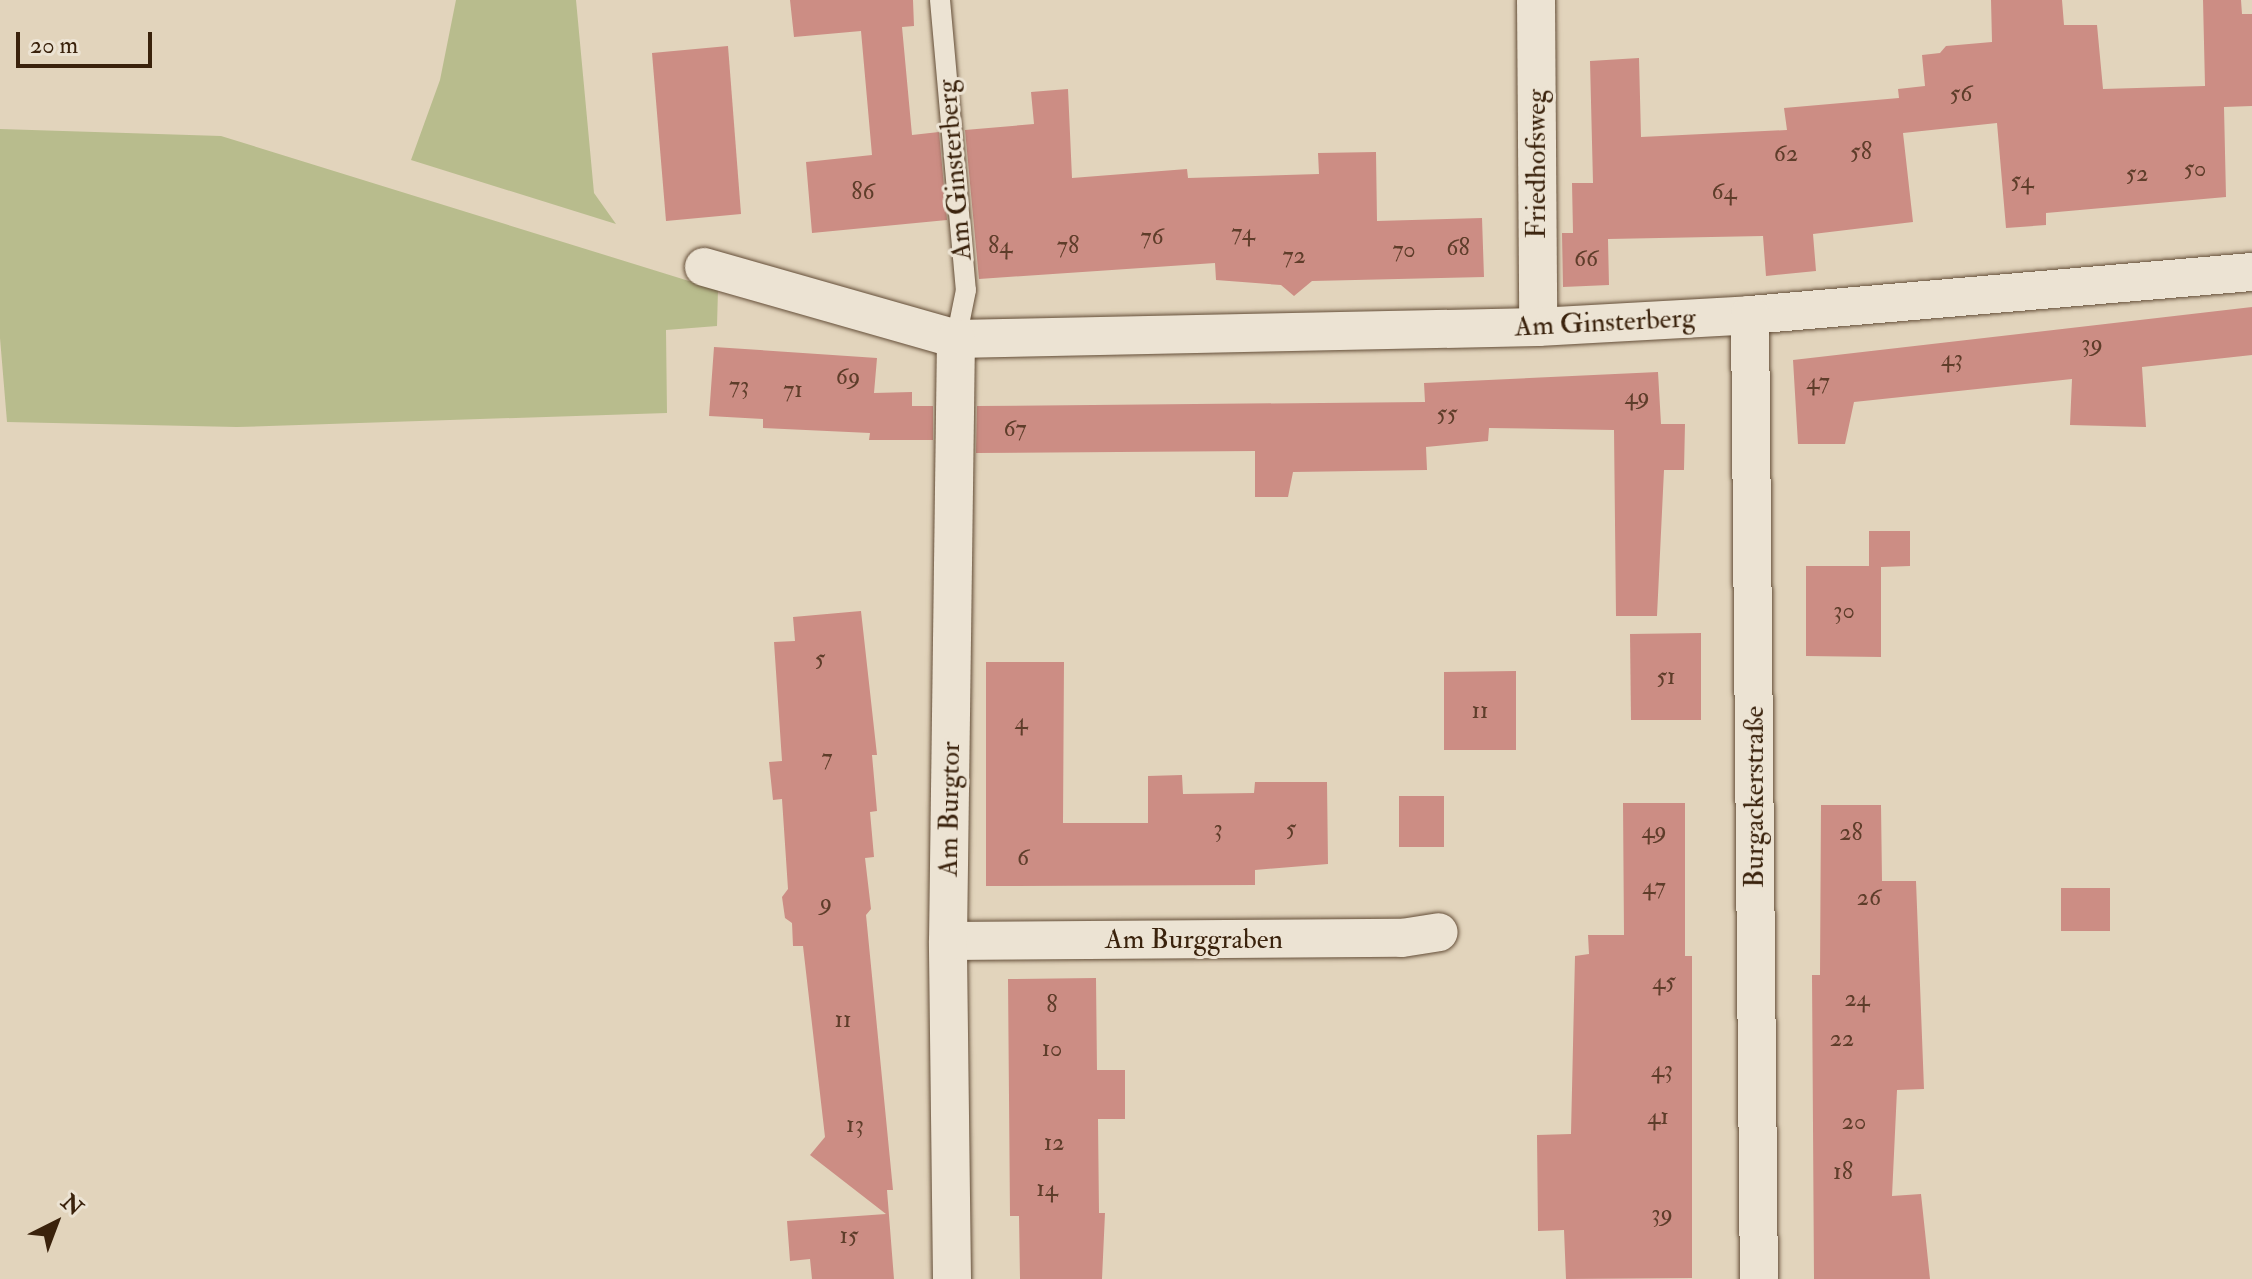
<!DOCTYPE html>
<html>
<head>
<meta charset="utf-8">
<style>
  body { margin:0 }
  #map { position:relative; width:2252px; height:1279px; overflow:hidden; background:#e2d4bc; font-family:"IM FELL Double Pica",serif }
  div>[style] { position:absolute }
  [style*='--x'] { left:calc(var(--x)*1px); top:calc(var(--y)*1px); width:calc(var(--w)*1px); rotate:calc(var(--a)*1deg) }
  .green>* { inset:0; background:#b8bc8d }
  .building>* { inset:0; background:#cc8d84 }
  .roads { filter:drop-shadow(0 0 2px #644e38) drop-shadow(0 0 2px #644e38) }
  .service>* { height:20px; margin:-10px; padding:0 10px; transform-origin:10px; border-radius:10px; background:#ece3d3 }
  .minor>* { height:38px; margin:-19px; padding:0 19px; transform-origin:19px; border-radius:19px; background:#ece3d3 }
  span { translate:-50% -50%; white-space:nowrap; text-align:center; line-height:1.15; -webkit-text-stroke:6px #ece3d3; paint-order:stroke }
  .number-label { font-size:24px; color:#5e3d2a }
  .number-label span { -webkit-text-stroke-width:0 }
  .street-label { font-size:28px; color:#3a220c }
  .north { position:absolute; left:16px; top:1183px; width:80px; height:80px; -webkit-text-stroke:6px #ece3d3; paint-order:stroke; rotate:42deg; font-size:22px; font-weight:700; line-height:32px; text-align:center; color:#3a220c }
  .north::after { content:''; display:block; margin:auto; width:28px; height:36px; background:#3a220c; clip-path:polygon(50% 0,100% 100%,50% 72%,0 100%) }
  .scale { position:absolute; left:16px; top:32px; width:136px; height:36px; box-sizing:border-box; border:4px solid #3a220c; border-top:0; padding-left:10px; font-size:24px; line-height:28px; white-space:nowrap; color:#3a220c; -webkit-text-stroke:6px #ece3d3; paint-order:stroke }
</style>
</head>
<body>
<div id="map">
  <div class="green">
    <div style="clip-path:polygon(456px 0,576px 0,594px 193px,616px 224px,411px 160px,440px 80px)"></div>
    <div style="clip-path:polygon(0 129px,221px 136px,718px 290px,717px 326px,666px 330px,667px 413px,237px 427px,7px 422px,0 338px)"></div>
  </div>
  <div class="building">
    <div style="clip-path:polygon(790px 0,913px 0,914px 26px,902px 27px,912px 135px,939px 132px,947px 220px,812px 233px,806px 162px,872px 155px,861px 31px,794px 37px)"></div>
    <div style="clip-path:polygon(1991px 0,2062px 0,2064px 25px,2097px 25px,2103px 89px,2205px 86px,2203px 0,2241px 0,2242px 14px,2252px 14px,2252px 106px,2224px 107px,2226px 197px,2046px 213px,2046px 225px,2006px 228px,1997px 123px,1903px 133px,1913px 222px,1813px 234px,1816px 271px,1766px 276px,1763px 236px,1608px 239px,1609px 285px,1563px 287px,1562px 233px,1573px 233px,1572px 183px,1593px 183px,1590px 61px,1639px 58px,1641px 137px,1787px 130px,1784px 108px,1899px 98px,1898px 89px,1925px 86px,1922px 55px,1940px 53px,1946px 46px,1992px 42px)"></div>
    <div style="clip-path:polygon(728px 46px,741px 214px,666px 221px,652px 53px)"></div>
    <div style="clip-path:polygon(1068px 89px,1072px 178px,1187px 169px,1188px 178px,1319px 174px,1318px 153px,1376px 152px,1377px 221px,1482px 218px,1484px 277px,1312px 281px,1294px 296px,1281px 285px,1216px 280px,1215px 263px,979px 279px,965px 130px,1034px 124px,1031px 92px)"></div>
    <div style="clip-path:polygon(2252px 307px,2252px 355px,2142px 367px,2146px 427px,2070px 425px,2072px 379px,1854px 402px,1845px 444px,1798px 444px,1793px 360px)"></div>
    <div style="clip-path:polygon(714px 347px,877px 358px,874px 393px,912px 392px,912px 406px,933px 406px,933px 440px,869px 440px,870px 433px,763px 428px,763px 419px,709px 416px)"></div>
    <div style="clip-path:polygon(1658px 372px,1661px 424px,1685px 424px,1684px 470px,1664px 470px,1657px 616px,1616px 616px,1614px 430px,1489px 428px,1488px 441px,1426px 447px,1427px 470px,1293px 472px,1288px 497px,1255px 497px,1255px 451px,976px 453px,977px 406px,1425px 402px,1424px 383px)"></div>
    <div style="clip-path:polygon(1869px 531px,1910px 531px,1910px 566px,1881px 567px,1881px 657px,1806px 656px,1806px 566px,1869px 566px)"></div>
    <div style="clip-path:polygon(861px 611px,877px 755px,872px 755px,877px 811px,870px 812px,874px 857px,865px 858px,871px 909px,866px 915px,893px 1190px,887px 1190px,894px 1279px,812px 1279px,810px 1259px,790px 1261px,787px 1221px,886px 1214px,810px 1155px,825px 1137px,803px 946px,793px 946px,792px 923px,785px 918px,782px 897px,788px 889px,782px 799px,773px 800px,769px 762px,782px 761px,774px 642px,795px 641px,793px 617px)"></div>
    <div style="clip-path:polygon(1701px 633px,1701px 720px,1631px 720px,1630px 634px)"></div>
    <div style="clip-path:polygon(986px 662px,1064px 662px,1063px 823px,1148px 823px,1148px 776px,1182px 775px,1183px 794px,1254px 793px,1255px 782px,1327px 782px,1328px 864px,1255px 870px,1255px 885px,986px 886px)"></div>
    <div style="clip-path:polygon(1516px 671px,1516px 750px,1444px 750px,1444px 672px)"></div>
    <div style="clip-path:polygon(1399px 796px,1444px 796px,1444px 847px,1399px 847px)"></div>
    <div style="clip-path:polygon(1623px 803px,1685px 803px,1685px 956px,1692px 956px,1692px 1278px,1566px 1279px,1564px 1230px,1538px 1231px,1537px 1135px,1571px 1134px,1575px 956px,1589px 954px,1588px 935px,1624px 935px)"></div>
    <div style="clip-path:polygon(1821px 805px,1881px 805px,1882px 881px,1916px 881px,1924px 1089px,1897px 1090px,1892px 1196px,1921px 1194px,1930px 1279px,1814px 1279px,1812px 975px,1820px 975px)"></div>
    <div style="clip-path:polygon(2061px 888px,2110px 888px,2110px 931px,2061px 931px)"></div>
    <div style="clip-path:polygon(1096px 978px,1097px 1070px,1125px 1070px,1125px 1119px,1098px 1119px,1099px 1213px,1105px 1213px,1102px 1279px,1020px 1279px,1019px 1216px,1010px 1216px,1008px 979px)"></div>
  </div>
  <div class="roads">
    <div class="service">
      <div style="--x:940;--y:0;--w:291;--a:84.9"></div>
      <div style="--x:966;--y:290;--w:50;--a:101.5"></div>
    </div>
    <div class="minor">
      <div style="--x:1536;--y:0;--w:327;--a:89.6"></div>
      <div style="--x:704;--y:267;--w:262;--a:15.9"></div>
      <div style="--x:956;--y:339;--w:582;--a:-1.18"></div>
      <div style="--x:1538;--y:327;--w:212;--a:-3.2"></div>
      <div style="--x:1750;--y:315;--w:504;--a:-4.9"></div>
      <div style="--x:1750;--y:315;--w:964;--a:89.47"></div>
      <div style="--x:948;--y:941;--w:454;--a:-0.4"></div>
      <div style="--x:1402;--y:938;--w:37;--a:-9"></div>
      <div style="--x:952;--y:1279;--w:338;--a:-90.7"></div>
      <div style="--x:948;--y:941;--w:602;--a:-89.24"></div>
    </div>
  </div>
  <div class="number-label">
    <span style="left:1961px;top:94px">56</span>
    <span style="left:1861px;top:152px">58</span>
    <span style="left:1786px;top:154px">62</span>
    <span style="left:2195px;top:169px">50</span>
    <span style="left:2137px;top:174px">52</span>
    <span style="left:2022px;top:181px">54</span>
    <span style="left:863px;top:192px">86</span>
    <span style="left:1724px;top:192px">64</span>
    <span style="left:1243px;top:233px">74</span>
    <span style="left:1152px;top:237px">76</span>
    <span style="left:1000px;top:246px">84</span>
    <span style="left:1068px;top:246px">78</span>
    <span style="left:1458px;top:248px">68</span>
    <span style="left:1404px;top:250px">70</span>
    <span style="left:1294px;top:256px">72</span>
    <span style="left:1586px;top:259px">66</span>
    <span style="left:2092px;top:344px">39</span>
    <span style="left:1952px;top:359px">43</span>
    <span style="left:848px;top:377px">69</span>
    <span style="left:1818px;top:382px">47</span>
    <span style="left:739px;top:386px">73</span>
    <span style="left:793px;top:390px">71</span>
    <span style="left:1637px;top:397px">49</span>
    <span style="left:1447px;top:414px">55</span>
    <span style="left:1015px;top:429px">67</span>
    <span style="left:1844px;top:611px">30</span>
    <span style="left:820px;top:659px">5</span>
    <span style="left:1666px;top:677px">51</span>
    <span style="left:1480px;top:711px">11</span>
    <span style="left:1021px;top:722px">4</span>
    <span style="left:827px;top:758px">7</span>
    <span style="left:1218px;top:829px">3</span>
    <span style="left:1291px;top:829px">5</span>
    <span style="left:1654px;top:831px">49</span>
    <span style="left:1851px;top:833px">28</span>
    <span style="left:1023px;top:858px">6</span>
    <span style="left:1654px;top:887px">47</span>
    <span style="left:1869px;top:898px">26</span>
    <span style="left:826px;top:903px">9</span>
    <span style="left:1664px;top:982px">45</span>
    <span style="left:1857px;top:999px">24</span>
    <span style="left:1052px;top:1005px">8</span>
    <span style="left:843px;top:1020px">11</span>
    <span style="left:1842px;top:1039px">22</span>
    <span style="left:1052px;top:1049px">10</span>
    <span style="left:1662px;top:1070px">43</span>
    <span style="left:1658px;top:1117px">41</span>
    <span style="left:1854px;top:1122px">20</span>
    <span style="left:855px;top:1125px">13</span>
    <span style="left:1054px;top:1143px">12</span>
    <span style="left:1843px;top:1172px">18</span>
    <span style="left:1047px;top:1189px">14</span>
    <span style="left:1662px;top:1214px">39</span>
    <span style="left:849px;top:1236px">15</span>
  </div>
  <div class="street-label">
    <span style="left:1537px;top:164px;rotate:-90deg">Friedhofsweg</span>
    <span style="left:955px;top:170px;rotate:-95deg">Am Ginsterberg</span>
    <span style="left:1605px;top:323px;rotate:-3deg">Am Ginsterberg</span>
    <span style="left:1755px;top:797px;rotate:-90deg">Burgackerstraße</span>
    <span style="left:950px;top:809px;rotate:-89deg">Am Burgtor</span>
    <span style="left:1194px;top:940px">Am Burggraben</span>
  </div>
  <div class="north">N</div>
  <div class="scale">20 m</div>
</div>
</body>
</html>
